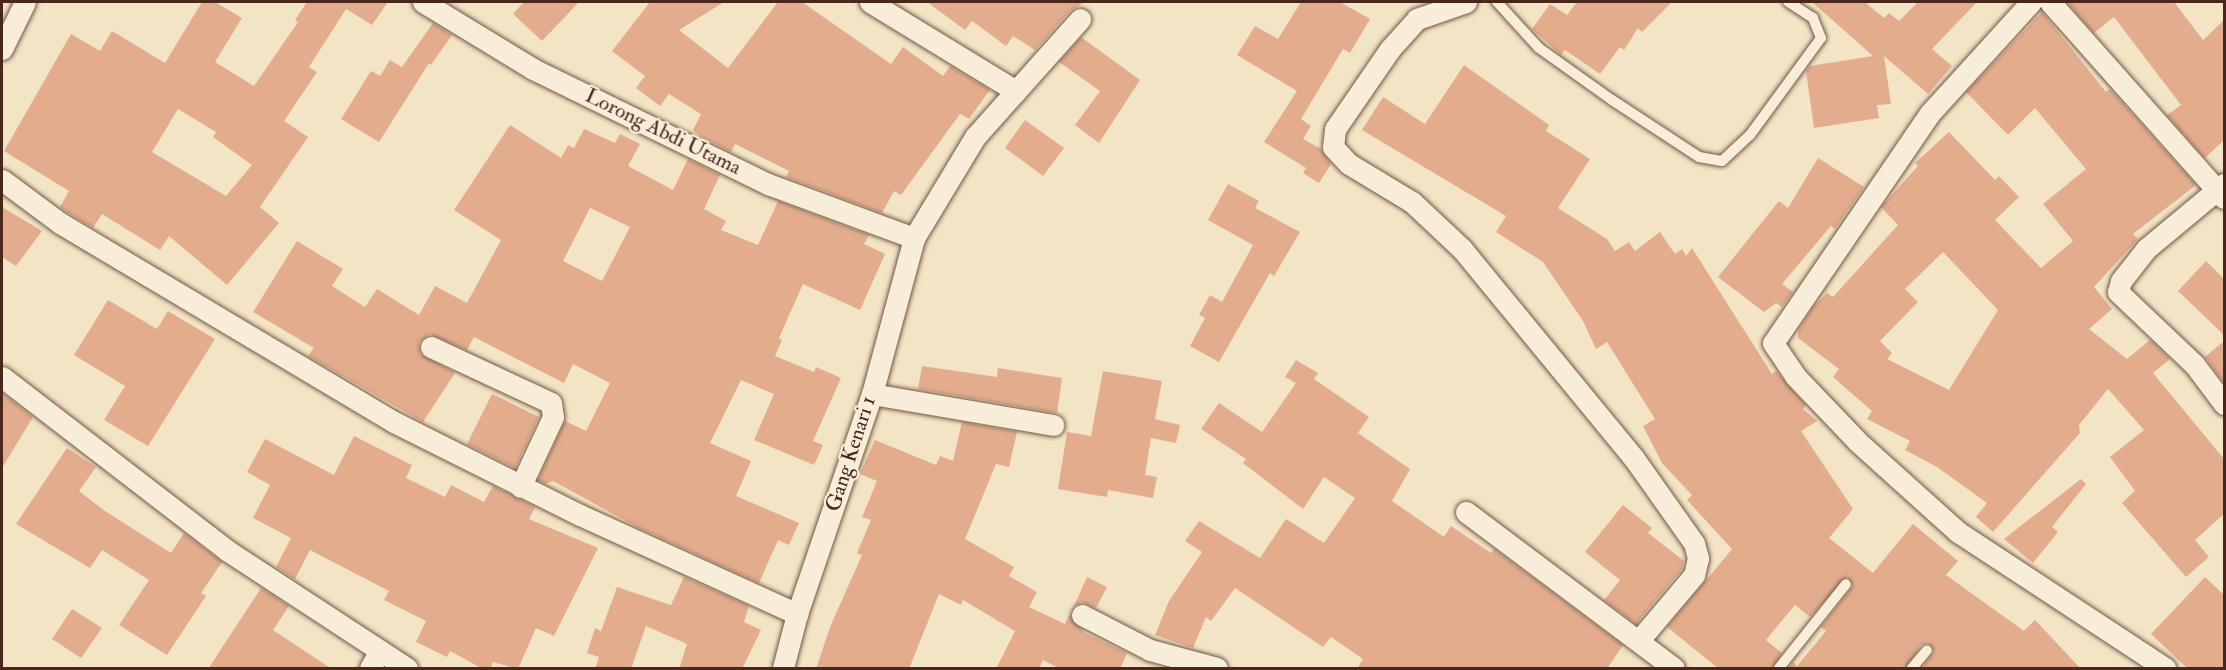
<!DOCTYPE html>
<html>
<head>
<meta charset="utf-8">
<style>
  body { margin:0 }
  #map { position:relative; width:2226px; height:670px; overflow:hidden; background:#f2e4c4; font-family:"IM FELL Double Pica",serif }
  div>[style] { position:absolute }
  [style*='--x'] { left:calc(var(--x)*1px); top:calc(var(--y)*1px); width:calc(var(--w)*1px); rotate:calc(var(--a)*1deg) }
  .building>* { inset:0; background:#e3ad8d }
  .roads { filter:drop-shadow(0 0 2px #735644) drop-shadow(0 0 2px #735644) }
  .service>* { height:10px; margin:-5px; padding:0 5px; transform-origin:5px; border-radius:5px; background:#f7edd9 }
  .minor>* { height:21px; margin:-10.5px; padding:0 10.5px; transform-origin:10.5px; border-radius:10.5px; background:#f7edd9 }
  span { translate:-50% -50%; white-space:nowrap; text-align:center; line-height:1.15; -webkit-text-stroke:4.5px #f7edd9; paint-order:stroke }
  .street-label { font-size:21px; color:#49271a }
  .frame { position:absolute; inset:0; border:3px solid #49271a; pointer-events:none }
</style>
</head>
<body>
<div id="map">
  <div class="building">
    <div style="clip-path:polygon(evenodd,202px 2px,215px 2px,242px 18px,215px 62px,254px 86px,298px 22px,295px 20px,307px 2px,388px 2px,372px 25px,346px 9px,309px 67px,317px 72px,284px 121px,308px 137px,260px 207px,279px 223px,227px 285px,169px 236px,160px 250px,102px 214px,93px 228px,67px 212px,60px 207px,69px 191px,4px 151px,71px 34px,100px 51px,112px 31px,165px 63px,202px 2px,178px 109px,216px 132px,213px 137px,252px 165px,226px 196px,152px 152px,178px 109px)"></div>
    <div style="clip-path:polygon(524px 2px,579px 2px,542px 41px,513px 14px)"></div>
    <div style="clip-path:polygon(650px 2px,724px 2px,679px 30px,728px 68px,778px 2px,802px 2px,891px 64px,903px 47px,943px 76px,950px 66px,990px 90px,969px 119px,960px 114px,901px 195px,894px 191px,882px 213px,786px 177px,789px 171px,735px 144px,731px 152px,700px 136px,693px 130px,701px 114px,669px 94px,660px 106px,636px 88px,645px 76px,612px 51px)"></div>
    <div style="clip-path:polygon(927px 2px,1084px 2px,1070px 11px,1035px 50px,1013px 36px,1006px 46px,972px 21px,965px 30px)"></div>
    <div style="clip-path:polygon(1301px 2px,1340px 2px,1370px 19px,1350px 53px,1343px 49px,1301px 119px,1311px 126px,1303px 139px,1321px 149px,1331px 164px,1319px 183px,1303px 173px,1306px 168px,1264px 142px,1297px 91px,1237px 55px,1255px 26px,1278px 39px)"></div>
    <div style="clip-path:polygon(1577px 2px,1672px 2px,1642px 32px,1638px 28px,1624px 50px,1620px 47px,1600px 74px,1565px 50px,1561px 55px,1532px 29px,1550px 4px,1567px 15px)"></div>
    <div style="clip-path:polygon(1812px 2px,1865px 2px,1884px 18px,1889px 13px,1899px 21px,1918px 2px,1977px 2px,1932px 49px,1952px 66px,1928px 94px,1884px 56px,1891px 104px,1877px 105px,1879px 118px,1814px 128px,1806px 71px,1810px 66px,1873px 56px)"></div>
    <div style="clip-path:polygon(2067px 2px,2174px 2px,2203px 40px,2224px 20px,2224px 140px,2205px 158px,2167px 115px,2181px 105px,2114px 17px,2094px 33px)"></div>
    <div style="clip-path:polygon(evenodd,2042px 12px,2106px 92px,2110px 89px,2196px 185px,2133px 234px,2138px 239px,2094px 287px,2112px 309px,2089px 329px,2127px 359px,2150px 340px,2170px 359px,2153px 373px,2224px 459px,2224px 514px,2195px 540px,2209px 557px,2186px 577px,2122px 503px,2135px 491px,2110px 457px,2144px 430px,2108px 389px,2079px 425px,2080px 433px,1993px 532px,1976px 517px,1987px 503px,1937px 467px,1905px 450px,1910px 441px,1867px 419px,1872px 411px,1833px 377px,1839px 369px,1798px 338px,1798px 331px,1813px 307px,1827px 293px,1833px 297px,1898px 225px,1881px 207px,1918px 166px,1915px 163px,1949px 132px,1995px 180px,1999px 176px,2019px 197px,1995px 220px,2041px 268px,2073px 241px,2043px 204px,2086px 169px,2035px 108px,2008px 135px,1966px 92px,2042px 12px,1943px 252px,1998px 310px,1949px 390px,1887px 359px,1892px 353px,1880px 341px,1918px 302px,1905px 289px,1943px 252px)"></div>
    <div style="clip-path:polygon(433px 23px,452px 35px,431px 65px,429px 63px,379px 142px,341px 119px,371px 71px,380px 76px,390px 60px,402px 67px)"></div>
    <div style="clip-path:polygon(1081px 37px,1140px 80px,1099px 143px,1075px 125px,1100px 91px,1059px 62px)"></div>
    <div style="clip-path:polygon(1464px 65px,1549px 125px,1546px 131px,1590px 159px,1558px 208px,1607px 239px,1615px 251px,1629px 242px,1635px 251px,1660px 232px,1675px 254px,1682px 249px,1686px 256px,1692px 248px,1772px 374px,1776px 371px,1806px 405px,1803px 409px,1817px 421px,1801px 431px,1853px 509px,1829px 538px,1873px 573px,1913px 524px,1958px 561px,1946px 575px,2024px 631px,2035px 620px,2081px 669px,1921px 669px,1934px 652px,1928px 643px,1921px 645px,1905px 669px,1788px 669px,1793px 662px,1797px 666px,1826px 631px,1821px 627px,1853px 586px,1847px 577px,1810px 617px,1795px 605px,1766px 640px,1782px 653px,1772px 669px,1719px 669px,1667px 627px,1732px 549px,1687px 500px,1692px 495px,1662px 463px,1643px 426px,1655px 419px,1607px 342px,1596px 349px,1583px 321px,1543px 262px,1496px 232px,1506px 216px,1362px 130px,1383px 97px,1425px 124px)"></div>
    <div style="clip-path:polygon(1025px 120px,1064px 148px,1043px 176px,1005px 148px)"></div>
    <div style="clip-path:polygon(evenodd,510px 125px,561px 158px,568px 145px,574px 148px,584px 129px,615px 143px,620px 134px,640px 144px,628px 166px,673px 190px,688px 159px,720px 175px,704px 209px,726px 221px,721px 230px,758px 245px,778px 201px,869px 235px,864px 244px,885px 254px,860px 310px,803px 284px,779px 338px,782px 340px,775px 356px,814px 372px,816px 367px,841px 378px,813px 441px,823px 445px,814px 465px,754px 440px,774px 394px,741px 380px,710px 443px,751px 461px,736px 496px,799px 523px,789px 545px,778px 540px,759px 583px,639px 528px,553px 481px,546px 484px,538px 480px,565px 421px,586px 431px,610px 383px,573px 364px,564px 383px,474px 337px,467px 350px,429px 334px,419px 342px,420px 354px,455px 373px,423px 422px,308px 356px,314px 348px,253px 312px,297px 241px,343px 269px,332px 286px,365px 307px,377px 289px,419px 315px,435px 286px,467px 303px,501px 240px,454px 210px,510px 125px,590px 208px,630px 227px,602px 281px,563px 261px,590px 208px)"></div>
    <div style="clip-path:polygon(1818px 158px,1864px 187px,1835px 229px,1831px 226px,1782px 284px,1793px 292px,1782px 307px,1776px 303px,1764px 312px,1718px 277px,1779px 201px,1788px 208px)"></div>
    <div style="clip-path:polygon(1228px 184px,1259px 201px,1255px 208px,1300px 232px,1274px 276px,1270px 273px,1219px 362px,1190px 346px,1205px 318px,1199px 315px,1210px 295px,1222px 302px,1253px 245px,1208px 220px)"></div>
    <div style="clip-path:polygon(2px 207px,42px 231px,16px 266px,2px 257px)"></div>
    <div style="clip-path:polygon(2206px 261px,2224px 279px,2224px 335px,2178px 291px)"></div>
    <div style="clip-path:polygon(108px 300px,157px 329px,168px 311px,215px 339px,148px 446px,104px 420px,125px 386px,74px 355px)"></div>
    <div style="clip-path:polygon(2224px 341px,2224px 383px,2205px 357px)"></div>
    <div style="clip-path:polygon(1296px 360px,1318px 373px,1314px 379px,1369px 417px,1358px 433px,1410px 469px,1392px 501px,1444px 537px,1451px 526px,1491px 553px,1494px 549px,1623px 645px,1607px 669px,1357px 669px,1363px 659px,1331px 637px,1323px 647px,1235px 588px,1211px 621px,1206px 617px,1193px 648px,1155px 635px,1169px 601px,1202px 552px,1185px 541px,1199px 521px,1260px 558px,1286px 519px,1324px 543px,1355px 498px,1324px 477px,1303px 509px,1243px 463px,1246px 459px,1201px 429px,1219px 403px,1262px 432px,1296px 383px,1285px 377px)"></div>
    <div style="clip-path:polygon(922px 366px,997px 377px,998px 368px,1062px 378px,1057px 413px,918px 389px)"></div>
    <div style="clip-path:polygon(1103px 371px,1162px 381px,1155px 419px,1180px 425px,1176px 443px,1151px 438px,1145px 475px,1157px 477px,1153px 498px,1108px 490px,1107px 497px,1058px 489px,1067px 432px,1091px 436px)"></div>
    <div style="clip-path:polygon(2px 393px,33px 417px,2px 468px)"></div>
    <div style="clip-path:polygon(492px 394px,539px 417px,515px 468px,467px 444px)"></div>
    <div style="clip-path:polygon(962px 422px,1017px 432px,1009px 467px,996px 464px,965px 539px,1014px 567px,1009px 576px,1037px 592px,1029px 607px,1065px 624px,1069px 615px,1085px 633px,1127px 653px,1120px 669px,1060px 669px,1043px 660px,1039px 669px,996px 669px,1015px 631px,963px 600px,961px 605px,939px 594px,909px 669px,816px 669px,830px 627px,862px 555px,857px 553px,871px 520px,862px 517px,877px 481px,860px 474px,875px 440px,936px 465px,940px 456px,953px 461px)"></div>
    <div style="clip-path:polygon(354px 436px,412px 465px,406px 478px,445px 497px,451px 485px,484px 502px,493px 486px,535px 507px,529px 519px,598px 548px,554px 636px,536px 628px,518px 669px,493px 662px,490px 669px,483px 669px,450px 651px,447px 657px,416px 642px,426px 621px,384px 600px,389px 591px,310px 550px,295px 579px,276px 567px,291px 538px,253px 518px,270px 485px,247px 472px,265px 439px,334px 475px)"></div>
    <div style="clip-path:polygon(67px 448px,96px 467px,79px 491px,105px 511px,171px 553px,184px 533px,222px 562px,201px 593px,206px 596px,167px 655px,119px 625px,149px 580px,102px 550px,90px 568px,16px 524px)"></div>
    <div style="clip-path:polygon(2081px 479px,2086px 484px,2052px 527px,2058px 532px,2033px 563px,2004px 539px)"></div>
    <div style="clip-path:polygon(1623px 505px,1652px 528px,1648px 533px,1684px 561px,1682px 569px,1636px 624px,1604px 600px,1620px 580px,1585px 552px)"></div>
    <div style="clip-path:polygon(684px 577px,749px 606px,744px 622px,761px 630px,742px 669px,679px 669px,687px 644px,646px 626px,631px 669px,595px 669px,599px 657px,587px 653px,595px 628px,601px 631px,617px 587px,671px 605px)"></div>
    <div style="clip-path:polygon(1087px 577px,1107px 587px,1096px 608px,1082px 602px,1074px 606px)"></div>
    <div style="clip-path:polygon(2205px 577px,2224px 595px,2224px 669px,2188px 669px,2151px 634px)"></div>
    <div style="clip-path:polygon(261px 588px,289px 606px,273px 630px,332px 669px,208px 669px)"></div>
    <div style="clip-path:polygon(72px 609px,102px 628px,81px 658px,52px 639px)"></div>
  </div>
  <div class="roads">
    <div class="service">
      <div style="--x:1497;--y:2;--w:62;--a:47.6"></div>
      <div style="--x:1539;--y:48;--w:90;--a:35.5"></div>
      <div style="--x:1612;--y:100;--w:104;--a:33.2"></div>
      <div style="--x:1699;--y:157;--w:23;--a:10"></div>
      <div style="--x:1722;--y:161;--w:38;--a:-43"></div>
      <div style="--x:1750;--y:135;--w:120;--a:-53.8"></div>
      <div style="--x:1821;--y:38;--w:22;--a:-112"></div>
      <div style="--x:1813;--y:18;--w:30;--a:-147"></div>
      <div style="--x:1779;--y:668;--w:107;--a:-51.4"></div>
      <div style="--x:1912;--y:668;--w:23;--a:-50"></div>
    </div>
    <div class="minor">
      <div style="--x:423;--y:2;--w:129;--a:31.3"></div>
      <div style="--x:533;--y:69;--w:262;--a:26.1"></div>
      <div style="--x:768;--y:184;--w:156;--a:20.3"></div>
      <div style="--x:870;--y:2;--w:171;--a:31.4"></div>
      <div style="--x:1466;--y:2;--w:52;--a:160.9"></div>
      <div style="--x:1417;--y:19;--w:40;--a:132"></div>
      <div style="--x:1390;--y:49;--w:97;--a:124.5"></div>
      <div style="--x:1335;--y:129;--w:18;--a:96"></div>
      <div style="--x:1333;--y:147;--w:23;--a:47"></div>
      <div style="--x:1349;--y:164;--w:74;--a:31.1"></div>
      <div style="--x:1412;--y:202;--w:69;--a:43.2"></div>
      <div style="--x:1462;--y:249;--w:269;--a:50.6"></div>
      <div style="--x:1633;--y:457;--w:105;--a:54.7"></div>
      <div style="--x:1694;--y:543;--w:16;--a:75"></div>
      <div style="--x:1698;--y:558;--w:17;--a:103"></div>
      <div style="--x:1694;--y:575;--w:84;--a:130.2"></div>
      <div style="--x:2031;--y:2;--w:150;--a:132.3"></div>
      <div style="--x:1930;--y:113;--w:278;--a:124.3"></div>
      <div style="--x:1773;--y:343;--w:40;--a:56"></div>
      <div style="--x:1795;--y:376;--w:91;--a:46.3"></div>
      <div style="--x:1858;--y:442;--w:135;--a:42"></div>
      <div style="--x:1958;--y:532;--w:248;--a:33.3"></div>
      <div style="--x:2050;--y:2;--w:262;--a:48.4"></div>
      <div style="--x:2;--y:49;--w:52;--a:-63.9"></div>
      <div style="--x:2;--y:180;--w:72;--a:36.6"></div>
      <div style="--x:60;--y:223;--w:389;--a:30.8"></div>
      <div style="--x:394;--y:422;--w:208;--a:26.6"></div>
      <div style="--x:580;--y:515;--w:239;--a:24.5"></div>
      <div style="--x:2224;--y:184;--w:102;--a:140.2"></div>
      <div style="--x:2146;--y:249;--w:41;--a:128"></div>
      <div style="--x:2121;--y:281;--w:11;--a:105"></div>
      <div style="--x:2118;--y:292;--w:105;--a:43.5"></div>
      <div style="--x:2194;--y:364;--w:50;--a:53.1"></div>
      <div style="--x:431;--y:347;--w:132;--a:25"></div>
      <div style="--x:551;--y:403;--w:14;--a:82"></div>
      <div style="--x:553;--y:417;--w:77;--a:115.2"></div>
      <div style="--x:2;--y:377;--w:285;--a:37.6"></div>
      <div style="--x:228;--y:551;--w:214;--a:33.2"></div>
      <div style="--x:872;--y:394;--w:184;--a:9.7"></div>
      <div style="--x:1466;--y:512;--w:260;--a:36.9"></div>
      <div style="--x:1082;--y:615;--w:76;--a:27.2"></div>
      <div style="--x:1150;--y:650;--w:69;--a:15"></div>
      <div style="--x:370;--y:668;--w:20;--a:-60"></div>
      <div style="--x:783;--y:668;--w:56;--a:-75.5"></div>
      <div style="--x:797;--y:614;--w:232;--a:-71.2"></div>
      <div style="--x:872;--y:394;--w:162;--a:-74.9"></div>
      <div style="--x:914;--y:238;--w:118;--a:-58.9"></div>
      <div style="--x:975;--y:137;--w:158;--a:-48.3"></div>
    </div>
  </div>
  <div class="street-label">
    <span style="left:663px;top:132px;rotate:26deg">Lorong Abdi Utama</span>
    <span style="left:851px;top:454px;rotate:-72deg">Gang Kenari 1</span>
  </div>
  <div class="frame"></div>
</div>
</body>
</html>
